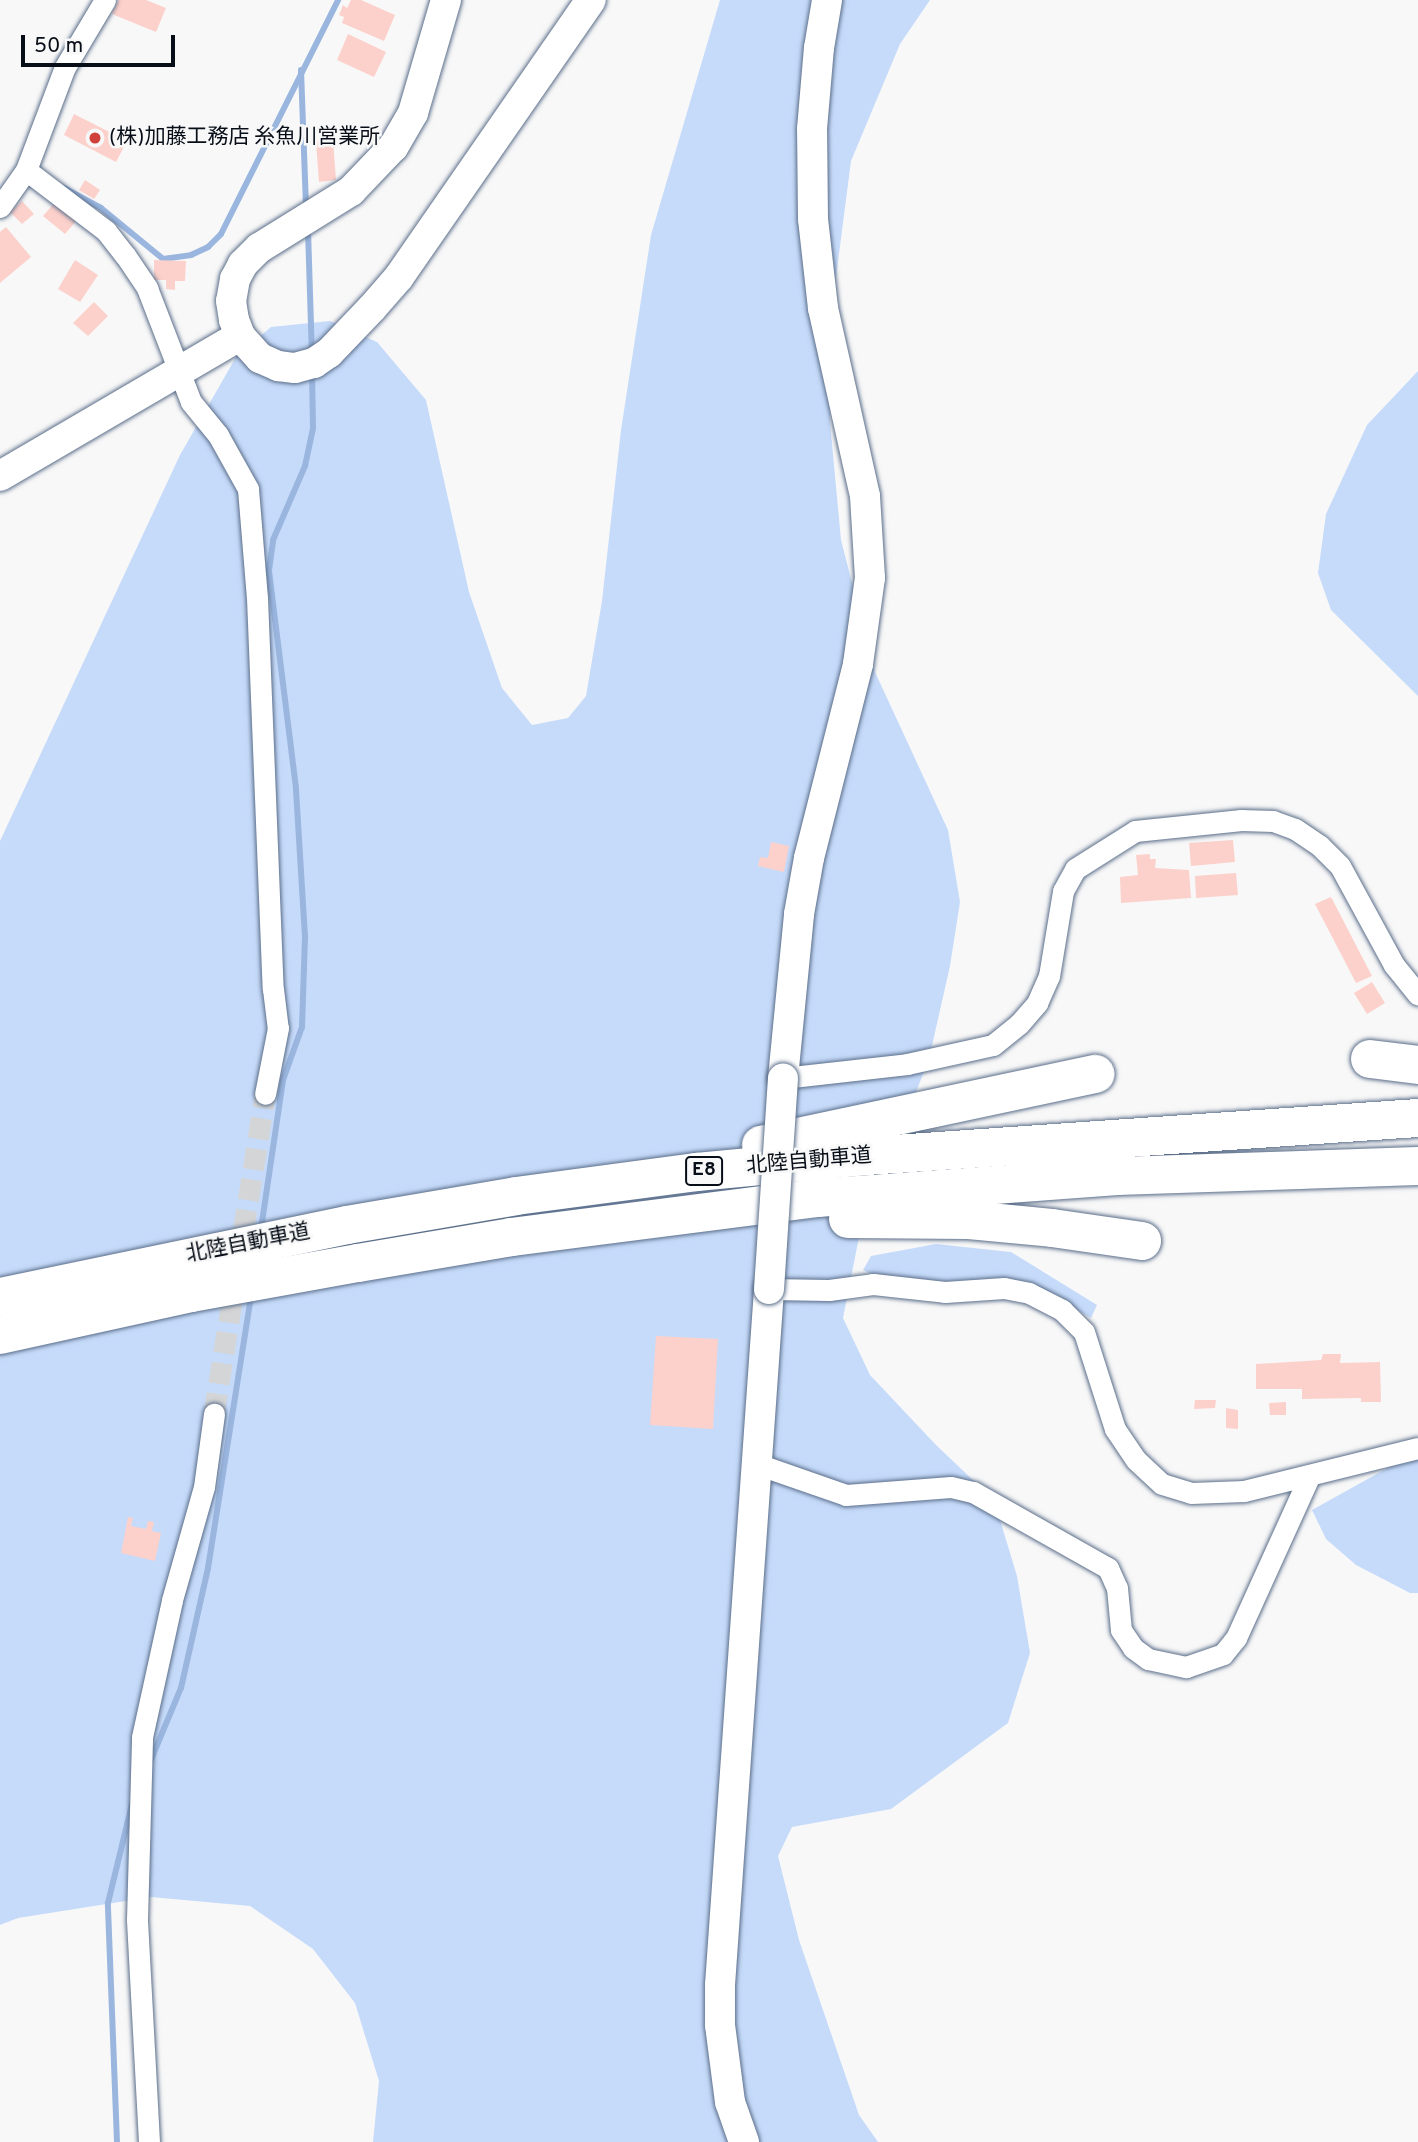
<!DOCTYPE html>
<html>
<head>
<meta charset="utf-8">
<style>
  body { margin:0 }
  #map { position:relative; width:1418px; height:2142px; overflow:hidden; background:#f8f8f8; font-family:Overpass,"Noto Sans JP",sans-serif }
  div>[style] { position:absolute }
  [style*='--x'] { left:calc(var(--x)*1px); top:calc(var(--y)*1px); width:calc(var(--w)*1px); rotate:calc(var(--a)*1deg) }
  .green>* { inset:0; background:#c6dbfa }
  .stream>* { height:6px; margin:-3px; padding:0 3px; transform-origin:3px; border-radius:3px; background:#9ab6df }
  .building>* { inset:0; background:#fcd1cb }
  .street-tunnel>* { height:21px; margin-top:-10.5px; transform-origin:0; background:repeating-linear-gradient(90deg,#d4d5d6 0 21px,transparent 0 31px) }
  .roads { filter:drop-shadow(0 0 2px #5b6e8a) drop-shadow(0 0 2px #5b6e8a) }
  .street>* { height:21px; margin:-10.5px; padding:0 10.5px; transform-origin:10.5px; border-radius:10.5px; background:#fff }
  .secondary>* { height:30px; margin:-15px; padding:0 15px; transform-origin:15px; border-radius:15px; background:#fff }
  .highway>* { height:38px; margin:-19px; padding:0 19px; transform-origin:19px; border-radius:19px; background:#fff }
  .bridges { filter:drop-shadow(0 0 2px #5b6e8a) drop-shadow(0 0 2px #5b6e8a) }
  .secondary-bridge>* { height:30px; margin:-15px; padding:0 15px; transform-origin:15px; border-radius:15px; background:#fff }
  .dots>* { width:19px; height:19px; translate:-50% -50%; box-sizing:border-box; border:4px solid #f8f8f8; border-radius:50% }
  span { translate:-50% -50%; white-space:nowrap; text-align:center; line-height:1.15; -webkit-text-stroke:5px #f8f8f8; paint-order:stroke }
  .shield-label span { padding:2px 5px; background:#f8f8f8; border:2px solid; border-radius:5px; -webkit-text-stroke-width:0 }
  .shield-label { font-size:19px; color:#070e18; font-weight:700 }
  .poi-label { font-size:21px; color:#070e18 }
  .left { translate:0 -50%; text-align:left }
  .street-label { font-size:21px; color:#070e18 }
  .scale { position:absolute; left:21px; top:35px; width:154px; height:32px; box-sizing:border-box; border:4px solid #070e18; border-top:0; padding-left:9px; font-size:21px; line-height:24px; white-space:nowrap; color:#070e18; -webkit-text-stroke:5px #f8f8f8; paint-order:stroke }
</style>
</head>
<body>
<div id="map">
  <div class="green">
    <div style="clip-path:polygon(720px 0,930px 0,900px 44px,851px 161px,832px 308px,830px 422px,841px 540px,875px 672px,948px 830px,960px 902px,950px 966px,929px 1059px,888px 1163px,865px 1207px,843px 1318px,870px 1375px,936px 1445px,994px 1500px,1017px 1576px,1030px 1653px,1008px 1723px,891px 1809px,792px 1827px,778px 1856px,799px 1940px,859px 2115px,878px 2142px,373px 2142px,379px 2081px,355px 2003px,313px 1949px,250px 1906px,151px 1897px,18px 1918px,0 1925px,0 841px,180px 455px,236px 357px,271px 327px,330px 321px,377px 342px,426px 400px,469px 592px,502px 688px,532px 725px,568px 718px,586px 696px,602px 601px,621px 430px,651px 235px)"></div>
    <div style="clip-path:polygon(1418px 371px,1418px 696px,1331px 610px,1318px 573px,1326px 514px,1367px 425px)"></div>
    <div style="clip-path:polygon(936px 1244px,1011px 1252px,1097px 1305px,1091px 1318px,1043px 1289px,1010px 1278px,953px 1283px,878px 1277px,863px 1270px,871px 1256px)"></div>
    <div style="clip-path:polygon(1418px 1451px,1418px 1593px,1410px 1593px,1356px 1565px,1326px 1539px,1312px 1510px)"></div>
  </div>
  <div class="stream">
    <div style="--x:301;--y:70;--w:138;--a:87.9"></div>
    <div style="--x:64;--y:188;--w:42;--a:28.4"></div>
    <div style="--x:101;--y:208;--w:80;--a:39.4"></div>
    <div style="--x:163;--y:259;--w:28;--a:-8"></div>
    <div style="--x:191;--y:255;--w:19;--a:-25"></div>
    <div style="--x:208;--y:247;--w:18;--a:-45"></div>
    <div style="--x:221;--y:234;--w:262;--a:-63.4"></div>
    <div style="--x:308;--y:230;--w:125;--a:88.2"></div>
    <div style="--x:261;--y:1229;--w:151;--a:-81.6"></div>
    <div style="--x:283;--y:1080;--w:56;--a:-70.3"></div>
    <div style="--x:302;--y:1027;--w:90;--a:-88.1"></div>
    <div style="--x:305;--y:937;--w:149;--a:-93.5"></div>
    <div style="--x:296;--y:788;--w:220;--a:-97.1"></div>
    <div style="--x:269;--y:570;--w:30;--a:-82"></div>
    <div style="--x:273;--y:540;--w:81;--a:-66.6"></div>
    <div style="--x:305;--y:466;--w:39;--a:-78"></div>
    <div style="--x:313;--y:428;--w:55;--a:-91"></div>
    <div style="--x:150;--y:1762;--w:80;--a:-67.3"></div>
    <div style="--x:181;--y:1688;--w:123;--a:-77.3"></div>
    <div style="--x:208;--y:1568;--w:275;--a:-81"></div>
    <div style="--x:117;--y:2142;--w:239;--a:-92.2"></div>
    <div style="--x:108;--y:1903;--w:102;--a:-76.4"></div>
  </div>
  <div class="building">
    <div style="clip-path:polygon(118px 0,146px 0,166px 8px,156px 32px,112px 14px)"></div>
    <div style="clip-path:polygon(351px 0,361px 0,395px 15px,384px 41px,342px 23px,344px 17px,339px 15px,343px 5px,347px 8px)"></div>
    <div style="clip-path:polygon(348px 34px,386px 52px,374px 77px,337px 60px)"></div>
    <div style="clip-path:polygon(74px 114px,127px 141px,116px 162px,64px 135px)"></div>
    <div style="clip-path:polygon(333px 140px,336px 180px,319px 182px,316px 142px)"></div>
    <div style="clip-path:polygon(85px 180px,100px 190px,94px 199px,79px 190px)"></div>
    <div style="clip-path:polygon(22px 201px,34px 214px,22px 224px,10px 212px)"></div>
    <div style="clip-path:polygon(55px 202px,77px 220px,65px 234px,43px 216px)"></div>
    <div style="clip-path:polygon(6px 227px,31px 257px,0 283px,0 232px)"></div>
    <div style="clip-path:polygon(75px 260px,98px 275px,80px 302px,58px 289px)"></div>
    <div style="clip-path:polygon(154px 260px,186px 261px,185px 281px,175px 281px,175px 290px,166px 289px,166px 280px,154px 280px)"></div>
    <div style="clip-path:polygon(94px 302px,108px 316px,88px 336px,73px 323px)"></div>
    <div style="clip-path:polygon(1233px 840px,1235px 862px,1191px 866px,1189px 843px)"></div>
    <div style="clip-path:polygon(771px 842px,789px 846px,784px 872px,758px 866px,760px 857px,768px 858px)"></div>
    <div style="clip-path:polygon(1150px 854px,1150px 859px,1156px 859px,1155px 868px,1189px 870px,1191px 898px,1121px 903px,1120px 877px,1138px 875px,1136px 855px)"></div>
    <div style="clip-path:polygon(1236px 873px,1238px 895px,1196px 898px,1195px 876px)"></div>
    <div style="clip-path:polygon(1331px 897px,1372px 976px,1356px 983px,1315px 904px)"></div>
    <div style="clip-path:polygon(1372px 982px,1385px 1003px,1367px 1014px,1354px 993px)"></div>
    <div style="clip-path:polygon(656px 1336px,718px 1339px,713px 1429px,650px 1425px)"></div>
    <div style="clip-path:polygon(1323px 1354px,1341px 1354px,1340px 1363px,1380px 1362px,1381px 1402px,1361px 1402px,1361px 1398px,1302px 1399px,1302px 1389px,1256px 1389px,1256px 1364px,1321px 1360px)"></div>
    <div style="clip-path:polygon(1195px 1400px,1216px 1400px,1215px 1408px,1194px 1409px)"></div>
    <div style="clip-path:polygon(1286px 1402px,1286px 1415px,1270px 1415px,1269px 1403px)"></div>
    <div style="clip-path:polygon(1226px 1408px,1238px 1410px,1238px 1429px,1226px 1428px)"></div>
    <div style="clip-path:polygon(128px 1517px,133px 1518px,131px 1526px,146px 1529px,148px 1521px,154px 1522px,152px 1531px,161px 1533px,155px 1561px,121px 1553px)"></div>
  </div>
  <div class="street-tunnel">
    <div style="--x:214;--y:1414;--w:324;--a:-80.9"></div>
  </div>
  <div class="roads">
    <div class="street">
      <div style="--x:26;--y:170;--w:101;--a:37.3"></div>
      <div style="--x:106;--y:231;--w:31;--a:52"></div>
      <div style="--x:125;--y:255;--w:40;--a:56"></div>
      <div style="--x:147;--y:288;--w:122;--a:68.9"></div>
      <div style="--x:191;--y:402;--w:43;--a:50.7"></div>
      <div style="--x:218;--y:435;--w:62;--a:60.9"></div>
      <div style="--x:248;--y:489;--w:109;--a:85.3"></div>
      <div style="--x:257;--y:598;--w:391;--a:87.7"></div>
      <div style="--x:273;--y:989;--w:39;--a:83"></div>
      <div style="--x:278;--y:1028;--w:67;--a:101.1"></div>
      <div style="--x:0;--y:207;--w:45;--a:-54.9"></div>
      <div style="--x:26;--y:170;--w:110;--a:-69.3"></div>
      <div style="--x:65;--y:67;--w:78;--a:-59.2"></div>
      <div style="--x:783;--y:1078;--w:125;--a:-6.4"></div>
      <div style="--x:907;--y:1064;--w:88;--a:-12.5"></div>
      <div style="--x:993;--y:1045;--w:33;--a:-39"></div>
      <div style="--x:1019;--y:1024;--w:28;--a:-49"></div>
      <div style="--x:1037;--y:1003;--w:30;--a:-66"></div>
      <div style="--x:1049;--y:976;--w:86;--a:-80.6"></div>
      <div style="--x:1063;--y:891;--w:25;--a:-61"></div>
      <div style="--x:1075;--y:869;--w:71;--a:-32.3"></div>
      <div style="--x:1135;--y:831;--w:107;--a:-5.9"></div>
      <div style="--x:1241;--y:820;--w:32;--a:2"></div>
      <div style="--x:1273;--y:821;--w:23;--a:20"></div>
      <div style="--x:1295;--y:829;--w:30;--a:34"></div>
      <div style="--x:1320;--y:846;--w:28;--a:45"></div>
      <div style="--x:1340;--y:866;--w:113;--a:61.4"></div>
      <div style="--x:1394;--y:965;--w:38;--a:51"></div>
      <div style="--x:769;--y:1289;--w:60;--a:1"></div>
      <div style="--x:829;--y:1290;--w:44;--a:-7.8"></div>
      <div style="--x:873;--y:1284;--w:72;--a:6.3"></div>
      <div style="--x:945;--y:1292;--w:59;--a:-3.9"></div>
      <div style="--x:1004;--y:1288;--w:25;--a:11"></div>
      <div style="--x:1029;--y:1293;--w:37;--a:27"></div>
      <div style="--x:1062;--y:1310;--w:31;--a:45"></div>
      <div style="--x:1084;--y:1332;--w:102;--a:72.3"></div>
      <div style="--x:1115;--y:1429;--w:37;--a:56"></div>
      <div style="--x:1136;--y:1460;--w:35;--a:43"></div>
      <div style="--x:1162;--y:1484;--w:30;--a:17"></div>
      <div style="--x:1191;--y:1493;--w:53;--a:-2.2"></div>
      <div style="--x:1244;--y:1491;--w:179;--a:-13.9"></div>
      <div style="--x:757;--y:1464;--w:94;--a:19.2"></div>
      <div style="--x:846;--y:1495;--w:105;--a:-4.4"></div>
      <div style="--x:951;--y:1487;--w:23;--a:13"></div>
      <div style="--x:973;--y:1492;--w:155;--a:29.4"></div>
      <div style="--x:1108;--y:1568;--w:22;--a:66"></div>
      <div style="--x:1117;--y:1588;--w:42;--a:84.6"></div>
      <div style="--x:1121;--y:1630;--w:22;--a:56"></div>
      <div style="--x:1133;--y:1648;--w:19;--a:36"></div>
      <div style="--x:1148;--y:1659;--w:39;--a:12"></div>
      <div style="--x:1186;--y:1667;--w:39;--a:-19"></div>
      <div style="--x:1223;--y:1654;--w:21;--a:-51"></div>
      <div style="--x:1236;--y:1638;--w:179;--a:-65.6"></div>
      <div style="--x:149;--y:2142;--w:223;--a:-93.1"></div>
      <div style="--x:137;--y:1919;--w:182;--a:-88.4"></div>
      <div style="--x:142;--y:1737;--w:140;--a:-77.6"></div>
      <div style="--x:172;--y:1600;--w:117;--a:-74.2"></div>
      <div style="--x:204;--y:1487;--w:74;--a:-82.2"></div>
    </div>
    <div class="secondary">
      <div style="--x:446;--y:0;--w:118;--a:106.3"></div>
      <div style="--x:413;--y:113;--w:39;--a:120"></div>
      <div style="--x:393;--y:147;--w:61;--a:133.7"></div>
      <div style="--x:351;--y:191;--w:108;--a:148.2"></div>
      <div style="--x:259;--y:248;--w:23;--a:135"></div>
      <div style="--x:243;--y:264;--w:17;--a:118"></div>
      <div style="--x:235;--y:279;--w:22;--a:100"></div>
      <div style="--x:231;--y:301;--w:19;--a:81"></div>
      <div style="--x:234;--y:320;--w:17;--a:69"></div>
      <div style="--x:240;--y:336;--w:30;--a:48"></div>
      <div style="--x:260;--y:358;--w:20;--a:24"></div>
      <div style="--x:278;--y:366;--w:17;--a:7"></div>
      <div style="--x:295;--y:368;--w:20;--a:-15"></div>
      <div style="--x:314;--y:363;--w:18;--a:-34"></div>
      <div style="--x:329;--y:353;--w:62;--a:-46.3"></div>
      <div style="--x:372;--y:308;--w:41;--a:-48.9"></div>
      <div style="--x:399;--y:277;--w:337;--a:-55.3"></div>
      <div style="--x:0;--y:476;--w:278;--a:-30.3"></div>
      <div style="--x:783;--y:1078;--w:165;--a:-84.4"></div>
      <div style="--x:799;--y:914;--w:57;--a:-79.9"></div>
      <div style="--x:809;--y:858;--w:200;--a:-75.8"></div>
      <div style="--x:858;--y:664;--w:87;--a:-82.1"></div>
      <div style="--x:870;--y:578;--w:82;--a:-93.5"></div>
      <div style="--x:865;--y:496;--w:193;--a:-102.6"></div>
      <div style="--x:823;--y:308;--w:90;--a:-96.4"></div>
      <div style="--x:813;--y:219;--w:90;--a:-90.6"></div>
      <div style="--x:812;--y:129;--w:81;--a:-85.1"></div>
      <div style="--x:819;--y:48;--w:49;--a:-80.5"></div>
      <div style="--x:744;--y:2142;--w:42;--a:-109.3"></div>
      <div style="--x:730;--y:2102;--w:78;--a:-97.4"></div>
      <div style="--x:720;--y:2025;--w:40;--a:-90"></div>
      <div style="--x:720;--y:1985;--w:698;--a:-85.97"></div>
    </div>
    <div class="highway">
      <div style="--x:1370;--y:1059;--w:48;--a:7.1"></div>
      <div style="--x:761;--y:1145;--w:342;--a:-12"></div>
      <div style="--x:848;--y:1219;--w:121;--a:0.5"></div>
      <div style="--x:969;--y:1220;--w:83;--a:5.5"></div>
      <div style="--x:1052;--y:1228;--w:91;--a:8.2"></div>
      <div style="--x:0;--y:1297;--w:354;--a:-11.7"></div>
      <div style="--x:347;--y:1225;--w:171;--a:-9.7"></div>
      <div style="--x:516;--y:1196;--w:183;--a:-7.6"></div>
      <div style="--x:697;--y:1172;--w:170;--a:-5.4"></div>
      <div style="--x:866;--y:1156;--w:553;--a:-3.94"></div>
      <div style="--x:0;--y:1335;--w:196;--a:-12.4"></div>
      <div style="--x:191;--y:1293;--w:170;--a:-10.2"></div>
      <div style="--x:358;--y:1263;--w:156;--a:-9.6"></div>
      <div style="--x:512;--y:1237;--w:307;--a:-7.3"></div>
      <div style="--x:817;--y:1198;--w:301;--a:-4.2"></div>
      <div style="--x:1117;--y:1176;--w:301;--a:-1.9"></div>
    </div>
  </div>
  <div class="bridges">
    <div class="secondary-bridge">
      <div style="--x:769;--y:1289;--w:211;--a:-86.2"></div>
    </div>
  </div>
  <div class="dots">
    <div style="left:95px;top:138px;background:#cf413a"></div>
  </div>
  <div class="shield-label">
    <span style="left:704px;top:1171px">E8</span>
  </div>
  <div class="poi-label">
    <span class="left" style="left:109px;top:138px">(株)加藤工務店 糸魚川営業所</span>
  </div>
  <div class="street-label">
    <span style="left:809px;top:1162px;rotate:-5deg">北陸自動車道</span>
    <span style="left:248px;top:1244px;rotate:-11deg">北陸自動車道</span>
  </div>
  <div class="scale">50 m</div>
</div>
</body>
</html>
